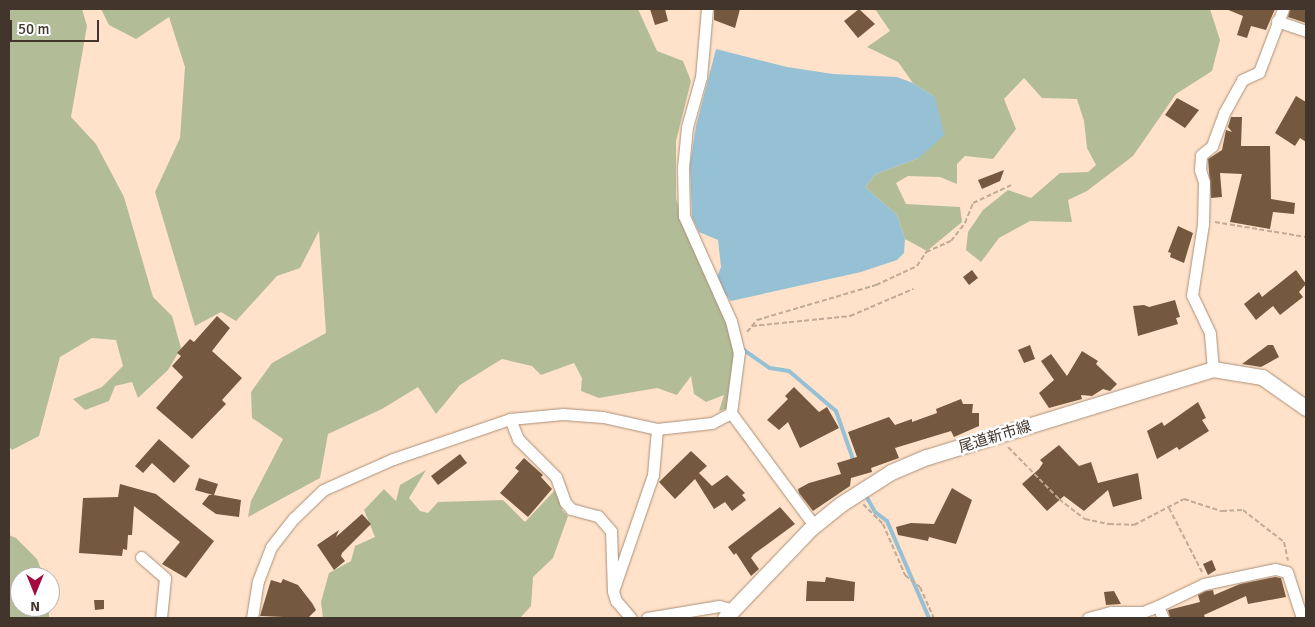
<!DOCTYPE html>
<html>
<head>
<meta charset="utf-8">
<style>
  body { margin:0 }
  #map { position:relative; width:1315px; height:627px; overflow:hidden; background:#ffe2c9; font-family:Signika,"Noto Sans JP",sans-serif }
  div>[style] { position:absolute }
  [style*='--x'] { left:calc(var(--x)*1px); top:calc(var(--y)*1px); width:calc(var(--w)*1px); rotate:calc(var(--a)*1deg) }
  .forest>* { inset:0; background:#b2bd97 }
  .water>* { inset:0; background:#96c1d5 }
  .stream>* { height:4px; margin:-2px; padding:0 2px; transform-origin:2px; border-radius:2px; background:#96c1d5 }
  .building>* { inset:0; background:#75593f }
  .path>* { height:2px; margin-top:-1px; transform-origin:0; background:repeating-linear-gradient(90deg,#c1aa96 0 5px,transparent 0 7.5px) }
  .roads { filter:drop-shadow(0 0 1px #aa8f78) drop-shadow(0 0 1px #aa8f78) }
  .minor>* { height:11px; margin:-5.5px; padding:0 5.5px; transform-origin:5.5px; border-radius:5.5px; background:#fff }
  .secondary>* { height:15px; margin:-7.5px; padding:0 7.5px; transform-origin:7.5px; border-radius:7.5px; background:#fff }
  span { translate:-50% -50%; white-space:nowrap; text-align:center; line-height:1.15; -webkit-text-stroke:5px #fff; paint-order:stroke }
  .street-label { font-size:15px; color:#42362c }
  .frame { position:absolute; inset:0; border:10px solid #42362c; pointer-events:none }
  .north { position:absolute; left:10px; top:567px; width:50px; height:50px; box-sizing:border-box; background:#fff; border:1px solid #b3afab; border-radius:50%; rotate:180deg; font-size:14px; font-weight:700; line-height:20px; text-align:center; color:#42362c }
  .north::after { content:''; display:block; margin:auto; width:18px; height:22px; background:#a40a3e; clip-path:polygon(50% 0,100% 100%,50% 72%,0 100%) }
  .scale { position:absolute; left:10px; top:20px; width:89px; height:22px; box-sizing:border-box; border:2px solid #42362c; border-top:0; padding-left:6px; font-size:15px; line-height:18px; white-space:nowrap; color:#42362c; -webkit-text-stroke:4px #fff; paint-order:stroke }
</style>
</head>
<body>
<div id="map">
  <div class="forest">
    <div style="clip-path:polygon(9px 9px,82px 9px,87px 26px,71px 117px,96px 144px,124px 197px,153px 297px,172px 316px,181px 348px,168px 370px,138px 398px,132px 382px,115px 386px,109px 401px,85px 410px,73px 399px,102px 387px,123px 366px,116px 340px,92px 338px,60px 357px,39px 436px,12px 450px,9px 446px)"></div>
    <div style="clip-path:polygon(101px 9px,638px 9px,657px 51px,683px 61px,691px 81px,676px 141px,676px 199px,689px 239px,731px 329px,734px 355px,732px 376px,740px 391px,736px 406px,719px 411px,724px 395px,706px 402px,694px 394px,691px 376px,677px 395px,657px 388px,599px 398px,581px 391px,582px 378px,574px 363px,541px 375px,532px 366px,502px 359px,460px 385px,436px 414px,418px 387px,382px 409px,328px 434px,320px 478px,248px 517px,251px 501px,283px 439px,252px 418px,251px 392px,272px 363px,326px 333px,319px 231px,300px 268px,277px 276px,236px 321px,221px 312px,195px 326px,155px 192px,180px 138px,185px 67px,169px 17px,136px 39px,109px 25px)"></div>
    <div style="clip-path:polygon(875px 9px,1210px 9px,1220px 40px,1212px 71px,1176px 94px,1133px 156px,1087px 191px,1068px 200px,1072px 222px,1030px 221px,999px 238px,981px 262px,966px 250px,968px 232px,983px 210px,1008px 190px,1031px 198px,1060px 173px,1088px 172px,1096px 165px,1087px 148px,1084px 121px,1077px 99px,1042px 98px,1024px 78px,1004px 99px,1016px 129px,993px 159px,965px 156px,957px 164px,957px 184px,940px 177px,908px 176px,896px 183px,906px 204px,960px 207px,962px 222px,927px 251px,905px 239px,897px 215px,865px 187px,876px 174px,919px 158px,935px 97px,913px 83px,898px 62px,867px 47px,890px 31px)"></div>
    <div style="clip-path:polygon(426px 470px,409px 498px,420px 511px,428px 513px,438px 502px,503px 500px,525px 522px,556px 489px,562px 510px,568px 516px,553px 558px,533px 577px,531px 606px,520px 618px,323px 618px,321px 602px,329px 573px,351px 561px,355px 546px,375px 537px,364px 510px,384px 489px,396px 501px,400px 485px)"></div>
    <div style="clip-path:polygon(9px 535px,16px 538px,37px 559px,44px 577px,20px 577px,20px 607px,49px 607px,49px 618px,9px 618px)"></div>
  </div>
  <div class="water">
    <div style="clip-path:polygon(716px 49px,787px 67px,833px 74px,897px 77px,913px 83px,935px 97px,944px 135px,919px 158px,876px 174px,865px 187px,897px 215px,905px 239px,904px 253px,897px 260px,861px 272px,731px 301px,715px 282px,721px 267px,718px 240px,699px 232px,692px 217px,690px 165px,696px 126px)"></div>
  </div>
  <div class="stream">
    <div style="--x:741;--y:348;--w:35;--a:35"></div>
    <div style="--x:770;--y:368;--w:19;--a:9"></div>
    <div style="--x:789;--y:371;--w:62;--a:40.4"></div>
    <div style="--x:836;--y:411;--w:54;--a:70.6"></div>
    <div style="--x:865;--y:494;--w:21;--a:61"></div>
    <div style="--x:875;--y:512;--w:15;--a:37"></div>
    <div style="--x:887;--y:521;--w:106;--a:66.6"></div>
  </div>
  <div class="building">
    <div style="clip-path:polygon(650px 9px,665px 9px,668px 21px,655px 25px)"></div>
    <div style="clip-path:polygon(714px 9px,740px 9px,735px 28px,714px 20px)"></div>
    <div style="clip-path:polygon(859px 9px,875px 24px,858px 38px,844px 21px)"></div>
    <div style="clip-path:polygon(1226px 9px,1275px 9px,1266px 30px,1251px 26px,1247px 38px,1237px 35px,1243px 16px)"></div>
    <div style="clip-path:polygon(1290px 9px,1306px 9px,1306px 23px,1288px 17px)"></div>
    <div style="clip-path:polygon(1296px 96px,1306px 102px,1306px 142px,1300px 138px,1295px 146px,1275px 133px)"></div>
    <div style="clip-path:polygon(1177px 98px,1199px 110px,1185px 128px,1165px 115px)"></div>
    <div style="clip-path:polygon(1231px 117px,1242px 117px,1241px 146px,1270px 146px,1271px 199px,1295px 203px,1294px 214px,1273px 212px,1270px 229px,1230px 222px,1242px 174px,1220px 173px,1222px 197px,1211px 198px,1208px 159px,1222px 150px,1226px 130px,1232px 132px,1228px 127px)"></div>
    <div style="clip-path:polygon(1004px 170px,1000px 181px,982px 189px,978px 180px)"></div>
    <div style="clip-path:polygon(1178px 226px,1193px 233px,1184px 263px,1170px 257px,1171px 253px,1168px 252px)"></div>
    <div style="clip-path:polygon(972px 270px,978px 278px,969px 285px,963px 277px)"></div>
    <div style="clip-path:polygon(1296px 270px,1306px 284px,1299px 292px,1303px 297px,1280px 315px,1273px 306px,1256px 320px,1244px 304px,1259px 292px,1262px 297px)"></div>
    <div style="clip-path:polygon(1175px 300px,1180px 317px,1176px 318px,1178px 324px,1138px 336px,1133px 306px,1144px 305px,1149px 307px)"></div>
    <div style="clip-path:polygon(217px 316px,230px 328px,212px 351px,242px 378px,222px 400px,226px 404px,192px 439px,156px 408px,183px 377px,172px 366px,181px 356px,177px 353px,190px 339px,194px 342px)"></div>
    <div style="clip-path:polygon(1030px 345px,1035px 359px,1024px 363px,1018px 350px)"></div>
    <div style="clip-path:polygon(1268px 345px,1273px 345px,1279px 357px,1261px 367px,1242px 364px)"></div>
    <div style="clip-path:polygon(1082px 351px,1098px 361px,1096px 364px,1117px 384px,1110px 391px,1103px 389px,1092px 396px,1081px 395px,1082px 399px,1049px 408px,1039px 393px,1054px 380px,1041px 361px,1051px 354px,1067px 376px)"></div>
    <div style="clip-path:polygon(794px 387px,819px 412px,827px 407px,839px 428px,800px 448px,788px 422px,779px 430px,767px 420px,788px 399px,785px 396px)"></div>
    <div style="clip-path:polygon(961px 399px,963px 404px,973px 404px,972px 413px,979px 413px,979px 426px,954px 437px,951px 431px,895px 448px,899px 458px,871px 468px,872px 472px,851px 478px,850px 486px,813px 511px,799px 493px,798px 489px,809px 483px,841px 474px,837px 463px,857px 457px,848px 432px,889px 417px,895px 425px,912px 419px,912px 422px,937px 413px,936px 409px)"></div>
    <div style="clip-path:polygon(1198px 402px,1206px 418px,1202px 420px,1209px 431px,1179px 450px,1177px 447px,1157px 459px,1147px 431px,1162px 422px,1164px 426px)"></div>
    <div style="clip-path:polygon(159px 439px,190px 466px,174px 483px,152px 463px,143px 473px,135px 466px)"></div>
    <div style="clip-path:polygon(1059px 445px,1079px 466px,1091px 462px,1098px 483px,1138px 473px,1142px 499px,1113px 507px,1108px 490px,1084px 511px,1064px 496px,1047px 511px,1022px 484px,1039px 469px,1043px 463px,1040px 460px)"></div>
    <div style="clip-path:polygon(691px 451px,707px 466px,699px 473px,712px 486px,727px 475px,745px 493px,742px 495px,746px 500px,732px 511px,725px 502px,714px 509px,695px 479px,675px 499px,659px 482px)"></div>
    <div style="clip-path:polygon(460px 454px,467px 463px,438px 485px,431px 476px)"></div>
    <div style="clip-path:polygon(524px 458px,543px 475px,541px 477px,552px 489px,528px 517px,500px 493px,519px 471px,515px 468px)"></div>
    <div style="clip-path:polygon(199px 478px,218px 484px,214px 495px,241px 500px,239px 517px,216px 514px,202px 504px,209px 495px,213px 495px,195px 490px)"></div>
    <div style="clip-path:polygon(120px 484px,156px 494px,214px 541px,186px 578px,162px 564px,180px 542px,134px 506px,132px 535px,128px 535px,127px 550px,123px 549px,122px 556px,79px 553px,83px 498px,118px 497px)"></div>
    <div style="clip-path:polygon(952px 488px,972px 500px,956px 544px,929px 537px,928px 541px,898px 535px,896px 527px,911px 523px,934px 524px)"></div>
    <div style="clip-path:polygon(780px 507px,795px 524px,754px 554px,751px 558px,759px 569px,751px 576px,736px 553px,734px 555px,728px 547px)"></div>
    <div style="clip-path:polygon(362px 514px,371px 524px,342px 553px,341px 556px,345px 561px,334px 570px,317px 545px,339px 530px,336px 537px)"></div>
    <div style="clip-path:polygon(1212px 560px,1216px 570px,1208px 575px,1203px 564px)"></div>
    <div style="clip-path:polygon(826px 577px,855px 582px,854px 601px,806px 601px,807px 581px,825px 582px)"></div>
    <div style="clip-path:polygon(1275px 577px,1281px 578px,1286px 597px,1248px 604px,1246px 596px,1204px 615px,1205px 618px,1170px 618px,1168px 610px,1200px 602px,1198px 595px,1206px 591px,1213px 590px,1214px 595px,1240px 584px)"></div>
    <div style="clip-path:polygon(283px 579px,298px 585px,312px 603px,316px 610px,308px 618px,260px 616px,271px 580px,281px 583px)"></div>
    <div style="clip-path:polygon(1114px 591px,1121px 604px,1106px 605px,1104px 592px)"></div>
    <div style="clip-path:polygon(94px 600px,104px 600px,104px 609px,95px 610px)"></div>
  </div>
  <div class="path">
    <div style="--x:1215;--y:222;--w:92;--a:9.4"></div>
    <div style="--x:752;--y:326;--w:99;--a:-5.8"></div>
    <div style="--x:850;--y:316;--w:69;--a:-23.2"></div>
    <div style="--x:747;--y:332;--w:16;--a:-50"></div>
    <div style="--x:757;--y:320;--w:124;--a:-16.4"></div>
    <div style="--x:876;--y:285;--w:45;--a:-24.9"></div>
    <div style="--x:917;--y:266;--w:17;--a:-57"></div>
    <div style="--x:926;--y:252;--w:27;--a:-24"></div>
    <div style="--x:951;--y:241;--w:23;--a:-52"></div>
    <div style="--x:965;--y:223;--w:22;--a:-68"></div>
    <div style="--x:973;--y:203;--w:42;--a:-25.3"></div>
    <div style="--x:1008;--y:447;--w:73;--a:45.6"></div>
    <div style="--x:1059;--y:499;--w:33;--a:38"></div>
    <div style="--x:1085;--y:519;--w:25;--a:12"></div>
    <div style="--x:1109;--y:524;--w:25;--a:2"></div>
    <div style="--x:1134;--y:525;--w:56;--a:-27.5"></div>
    <div style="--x:1184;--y:499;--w:40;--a:18"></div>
    <div style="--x:1222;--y:511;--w:21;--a:-3"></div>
    <div style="--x:1243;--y:510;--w:52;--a:38"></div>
    <div style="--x:1284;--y:542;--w:19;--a:78"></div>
    <div style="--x:863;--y:504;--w:28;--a:45"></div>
    <div style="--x:883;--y:524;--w:56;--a:66.7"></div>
    <div style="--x:905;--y:575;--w:19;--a:39"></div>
    <div style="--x:920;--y:587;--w:34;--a:66"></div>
    <div style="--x:1169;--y:508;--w:72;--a:62.7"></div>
  </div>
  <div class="roads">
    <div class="minor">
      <div style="--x:707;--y:9;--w:68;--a:95"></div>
      <div style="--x:701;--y:77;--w:52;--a:105.6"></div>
      <div style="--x:687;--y:127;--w:41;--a:95.6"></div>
      <div style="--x:683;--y:168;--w:48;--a:88.8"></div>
      <div style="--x:684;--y:216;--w:115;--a:65.9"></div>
      <div style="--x:731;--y:321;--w:32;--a:76"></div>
      <div style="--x:739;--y:352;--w:62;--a:97.5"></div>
      <div style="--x:731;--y:413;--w:139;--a:53.5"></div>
      <div style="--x:1277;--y:21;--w:31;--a:19"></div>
      <div style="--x:1213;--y:369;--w:36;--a:-95"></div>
      <div style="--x:1210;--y:333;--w:42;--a:-115.3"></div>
      <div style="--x:1192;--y:295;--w:72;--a:-81.2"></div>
      <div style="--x:1203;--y:224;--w:42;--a:-88.6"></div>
      <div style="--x:1204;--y:182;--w:13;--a:-108"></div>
      <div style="--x:1200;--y:170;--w:15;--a:-86"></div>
      <div style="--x:1201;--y:155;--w:14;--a:-39"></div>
      <div style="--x:1212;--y:146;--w:35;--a:-70"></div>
      <div style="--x:1224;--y:113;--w:38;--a:-61"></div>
      <div style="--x:1242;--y:80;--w:19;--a:-25"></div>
      <div style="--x:1259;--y:72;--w:67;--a:-69.1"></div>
      <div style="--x:510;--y:419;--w:22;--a:68"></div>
      <div style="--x:518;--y:439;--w:54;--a:45"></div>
      <div style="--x:556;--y:477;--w:27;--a:70"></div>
      <div style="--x:565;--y:502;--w:9;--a:49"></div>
      <div style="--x:571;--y:509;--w:28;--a:15"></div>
      <div style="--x:598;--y:516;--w:20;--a:49"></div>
      <div style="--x:611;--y:531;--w:60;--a:88.1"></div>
      <div style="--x:141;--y:557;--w:32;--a:41"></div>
      <div style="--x:165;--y:578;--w:40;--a:95.7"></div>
      <div style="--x:252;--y:618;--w:37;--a:-81"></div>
      <div style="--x:258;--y:581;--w:36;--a:-69"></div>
      <div style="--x:271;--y:547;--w:37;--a:-52"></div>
      <div style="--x:294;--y:518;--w:40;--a:-44"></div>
      <div style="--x:323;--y:490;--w:77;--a:-23.9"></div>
      <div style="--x:393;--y:459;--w:124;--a:-18.9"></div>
      <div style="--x:510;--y:419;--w:53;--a:-5.4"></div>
      <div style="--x:563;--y:414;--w:40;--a:4.3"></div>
      <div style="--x:603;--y:417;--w:55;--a:12.5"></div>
      <div style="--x:657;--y:429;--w:55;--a:-6.2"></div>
      <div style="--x:712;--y:423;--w:21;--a:-28"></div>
      <div style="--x:631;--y:618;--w:23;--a:-131"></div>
      <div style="--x:616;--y:601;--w:10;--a:-107"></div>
      <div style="--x:613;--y:591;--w:123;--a:-71"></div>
      <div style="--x:653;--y:475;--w:46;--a:-85"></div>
      <div style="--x:647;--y:618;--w:73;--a:-9.5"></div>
      <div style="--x:719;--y:606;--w:15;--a:16"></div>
      <div style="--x:1088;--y:618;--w:24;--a:-15"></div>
      <div style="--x:1111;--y:612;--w:32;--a:0"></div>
      <div style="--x:1143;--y:612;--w:16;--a:-22"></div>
      <div style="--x:1163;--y:618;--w:13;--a:-113"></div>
      <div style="--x:1158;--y:606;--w:51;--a:-25.6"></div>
      <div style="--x:1204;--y:584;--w:73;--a:-11.9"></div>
      <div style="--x:1275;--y:569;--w:12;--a:14"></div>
      <div style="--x:1287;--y:572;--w:48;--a:71.9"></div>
    </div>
    <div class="secondary">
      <div style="--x:725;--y:618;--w:123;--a:-46.3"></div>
      <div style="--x:810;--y:529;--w:40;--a:-39"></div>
      <div style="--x:841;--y:504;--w:59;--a:-32.6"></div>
      <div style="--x:891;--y:472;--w:39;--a:-23"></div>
      <div style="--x:927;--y:457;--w:299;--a:-17.1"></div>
      <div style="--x:1213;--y:369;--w:50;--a:9.3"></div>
      <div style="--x:1262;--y:377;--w:54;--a:35.2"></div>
    </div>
  </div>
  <div class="street-label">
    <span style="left:995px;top:437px;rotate:-17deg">尾道新市線</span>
  </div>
  <div class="frame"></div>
  <div class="north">N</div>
  <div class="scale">50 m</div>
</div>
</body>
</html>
